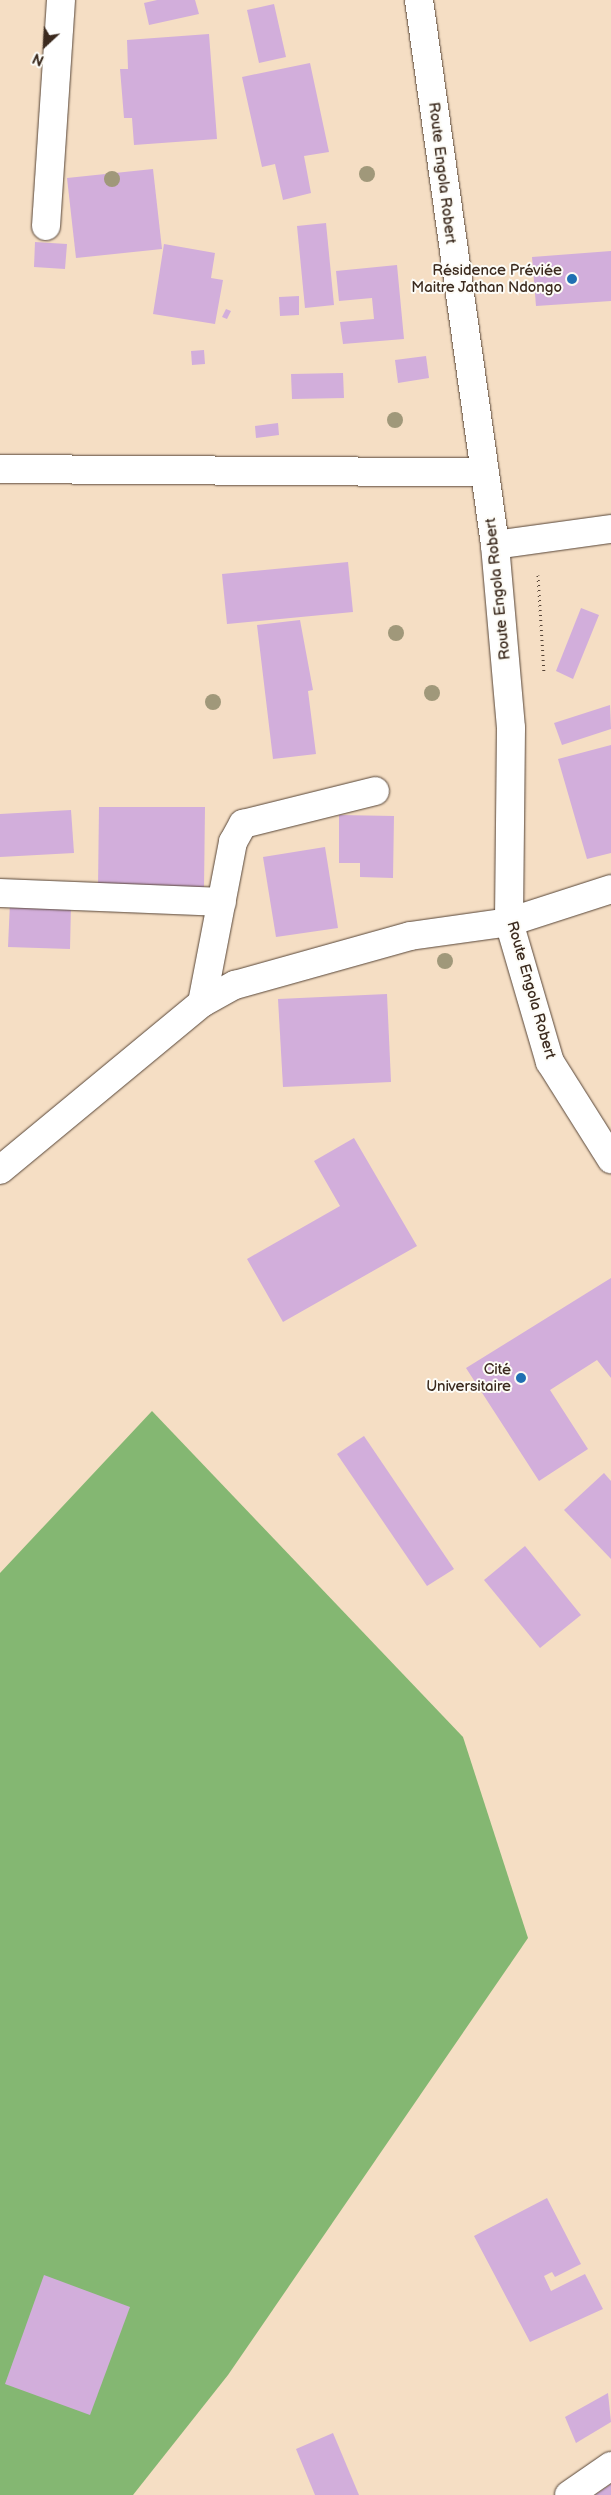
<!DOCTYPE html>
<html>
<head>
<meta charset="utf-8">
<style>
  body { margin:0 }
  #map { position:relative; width:611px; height:2495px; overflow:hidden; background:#f5dec4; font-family:"Balsamiq Sans",sans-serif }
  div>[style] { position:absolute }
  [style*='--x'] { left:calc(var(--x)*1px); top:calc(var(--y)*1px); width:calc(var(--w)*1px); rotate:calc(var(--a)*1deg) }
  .forest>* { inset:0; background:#84b772 }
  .building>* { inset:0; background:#d2aedb }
  .path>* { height:3px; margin-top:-1.5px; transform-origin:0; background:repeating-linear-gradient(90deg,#574537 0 1px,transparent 0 5px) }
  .roads { filter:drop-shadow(0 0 1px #574537) drop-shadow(0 0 1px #574537) }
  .minor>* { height:28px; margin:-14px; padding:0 14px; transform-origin:14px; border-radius:14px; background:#fff }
  .tertiary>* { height:28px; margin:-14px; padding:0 14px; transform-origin:14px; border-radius:14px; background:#fff }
  .trees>* { width:16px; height:16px; margin:-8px; border-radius:50%; background:#a0987a }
  .dots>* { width:14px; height:14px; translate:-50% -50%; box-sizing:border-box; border:2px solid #fdfcf7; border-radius:50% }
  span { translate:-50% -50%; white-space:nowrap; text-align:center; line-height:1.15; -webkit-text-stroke:4px #fdfcf7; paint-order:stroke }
  .street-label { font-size:15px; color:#3b2a1e }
  .poi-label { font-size:15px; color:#3b2a1e }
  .right { translate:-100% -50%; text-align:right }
  .north { position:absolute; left:20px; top:20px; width:50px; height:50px; -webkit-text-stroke:4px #fdfcf7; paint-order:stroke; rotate:205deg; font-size:14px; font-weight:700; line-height:20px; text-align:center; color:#3b2a1e }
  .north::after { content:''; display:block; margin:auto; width:18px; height:22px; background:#3b2a1e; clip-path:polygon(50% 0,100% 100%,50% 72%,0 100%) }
</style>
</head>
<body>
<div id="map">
  <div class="forest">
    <div style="clip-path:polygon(152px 1411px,463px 1737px,528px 1938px,228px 2375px,133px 2495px,0 2495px,0 1573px)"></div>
  </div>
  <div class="building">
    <div style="clip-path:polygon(157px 0,195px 0,199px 14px,149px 25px,144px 3px)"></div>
    <div style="clip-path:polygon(274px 4px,286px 57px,259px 63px,247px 10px)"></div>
    <div style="clip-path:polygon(209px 34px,217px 139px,134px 145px,132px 118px,124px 118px,120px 69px,128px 69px,127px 40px)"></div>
    <div style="clip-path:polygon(310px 63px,329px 152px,304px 156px,311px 193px,283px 200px,275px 164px,262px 167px,242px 77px)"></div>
    <div style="clip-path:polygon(153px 169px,162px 249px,76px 258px,67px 178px)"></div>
    <div style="clip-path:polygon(326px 223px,334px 305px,305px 308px,297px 226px)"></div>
    <div style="clip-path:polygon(35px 242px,67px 244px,65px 269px,34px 267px)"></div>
    <div style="clip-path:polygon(164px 244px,215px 253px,211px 278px,223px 280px,215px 324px,153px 314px)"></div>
    <div style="clip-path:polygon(611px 251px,611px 301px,536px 306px,532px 257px)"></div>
    <div style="clip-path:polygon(397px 265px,404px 339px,343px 344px,340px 322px,374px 319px,372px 298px,339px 301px,336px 271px)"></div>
    <div style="clip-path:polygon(299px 296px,299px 315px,280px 316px,279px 297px)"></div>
    <div style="clip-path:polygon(226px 309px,231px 311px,227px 319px,222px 317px)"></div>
    <div style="clip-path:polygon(204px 350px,205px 364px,192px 365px,191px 351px)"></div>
    <div style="clip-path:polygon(426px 356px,429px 378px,398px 383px,395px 360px)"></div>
    <div style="clip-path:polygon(343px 373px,344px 398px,292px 399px,291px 374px)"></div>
    <div style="clip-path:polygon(278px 423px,279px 435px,256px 438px,255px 426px)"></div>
    <div style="clip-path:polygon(348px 562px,353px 612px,227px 624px,222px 574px)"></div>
    <div style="clip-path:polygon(581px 608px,599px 615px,573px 679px,556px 671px)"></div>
    <div style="clip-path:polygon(300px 620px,313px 690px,308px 691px,316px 754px,273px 759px,257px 625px)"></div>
    <div style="clip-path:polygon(610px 705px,611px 729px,562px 745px,554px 723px)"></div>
    <div style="clip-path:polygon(611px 745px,611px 853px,587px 859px,558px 759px)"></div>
    <div style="clip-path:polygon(99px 807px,205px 807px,204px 888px,98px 887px)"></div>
    <div style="clip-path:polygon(71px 810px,74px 853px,0 857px,0 814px)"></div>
    <div style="clip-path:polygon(339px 815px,394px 816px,393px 878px,360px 877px,360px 863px,339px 863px)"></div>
    <div style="clip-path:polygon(325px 847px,338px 928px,276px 937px,263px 857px)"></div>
    <div style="clip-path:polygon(10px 902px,71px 904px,70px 949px,8px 947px)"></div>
    <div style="clip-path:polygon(387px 994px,391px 1082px,283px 1087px,278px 999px)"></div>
    <div style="clip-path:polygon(354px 1138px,417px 1246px,283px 1322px,247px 1259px,340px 1206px,314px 1161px)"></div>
    <div style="clip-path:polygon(611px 1278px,611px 1378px,597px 1360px,550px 1390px,588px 1449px,539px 1481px,466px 1368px)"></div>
    <div style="clip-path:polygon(364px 1436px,454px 1569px,427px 1586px,337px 1454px)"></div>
    <div style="clip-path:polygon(604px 1473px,611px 1481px,611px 1559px,564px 1510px)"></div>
    <div style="clip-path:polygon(525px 1546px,581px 1615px,540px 1648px,484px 1580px)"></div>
    <div style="clip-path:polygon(547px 2198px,581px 2264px,555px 2277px,552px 2272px,544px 2276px,551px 2291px,585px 2274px,603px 2309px,530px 2342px,474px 2236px)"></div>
    <div style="clip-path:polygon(44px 2275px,130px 2307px,90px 2415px,5px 2384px)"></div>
    <div style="clip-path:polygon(608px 2393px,611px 2422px,576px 2443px,565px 2417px)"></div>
    <div style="clip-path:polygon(333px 2433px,359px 2495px,315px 2495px,296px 2449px)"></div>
    <div style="clip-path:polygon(611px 2484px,611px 2495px,595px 2495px)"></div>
  </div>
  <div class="path">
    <div style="--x:538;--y:575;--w:99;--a:86.5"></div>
  </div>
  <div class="roads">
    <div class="minor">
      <div style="--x:46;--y:226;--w:226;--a:-86.2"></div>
      <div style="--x:0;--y:469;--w:485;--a:0.4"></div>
      <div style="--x:495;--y:545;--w:117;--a:-7.9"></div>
      <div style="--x:0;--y:893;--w:222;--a:2.3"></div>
      <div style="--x:202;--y:1003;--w:164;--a:-79.1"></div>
      <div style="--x:233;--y:842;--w:21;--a:-61"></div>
      <div style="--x:243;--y:824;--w:136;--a:-14"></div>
      <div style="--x:0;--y:1170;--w:262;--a:-39.6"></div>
      <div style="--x:202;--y:1003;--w:38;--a:-29"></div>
      <div style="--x:235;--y:985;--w:182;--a:-15.6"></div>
      <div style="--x:410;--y:936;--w:100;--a:-8"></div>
      <div style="--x:509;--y:922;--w:107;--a:-17.9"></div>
      <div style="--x:569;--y:2495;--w:51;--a:-34.6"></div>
    </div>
    <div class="tertiary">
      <div style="--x:419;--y:0;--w:550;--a:82.06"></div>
      <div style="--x:495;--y:545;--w:184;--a:85"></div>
      <div style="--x:511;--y:728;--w:194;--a:90.6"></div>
      <div style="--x:509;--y:922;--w:146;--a:73.7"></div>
      <div style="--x:550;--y:1062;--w:115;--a:57.8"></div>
    </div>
  </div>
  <div class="trees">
    <div style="left:367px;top:174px"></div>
    <div style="left:112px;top:179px"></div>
    <div style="left:395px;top:420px"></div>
    <div style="left:396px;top:633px"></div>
    <div style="left:432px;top:693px"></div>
    <div style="left:213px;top:702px"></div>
    <div style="left:445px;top:961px"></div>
  </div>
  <div class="dots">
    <div style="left:572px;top:279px;background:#1f6fb2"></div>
    <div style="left:521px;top:1378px;background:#1f6fb2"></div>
  </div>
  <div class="street-label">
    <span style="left:442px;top:173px;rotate:83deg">Route Engola Robert</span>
    <span style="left:498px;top:589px;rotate:-96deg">Route Engola Robert</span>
    <span style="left:531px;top:990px;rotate:74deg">Route Engola Robert</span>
  </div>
  <div class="poi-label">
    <span class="right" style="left:562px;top:279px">Résidence Préviée<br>Maitre Jathan Ndongo</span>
    <span class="right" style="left:511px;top:1378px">Cité<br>Universitaire</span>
  </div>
  <div class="north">N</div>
</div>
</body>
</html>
